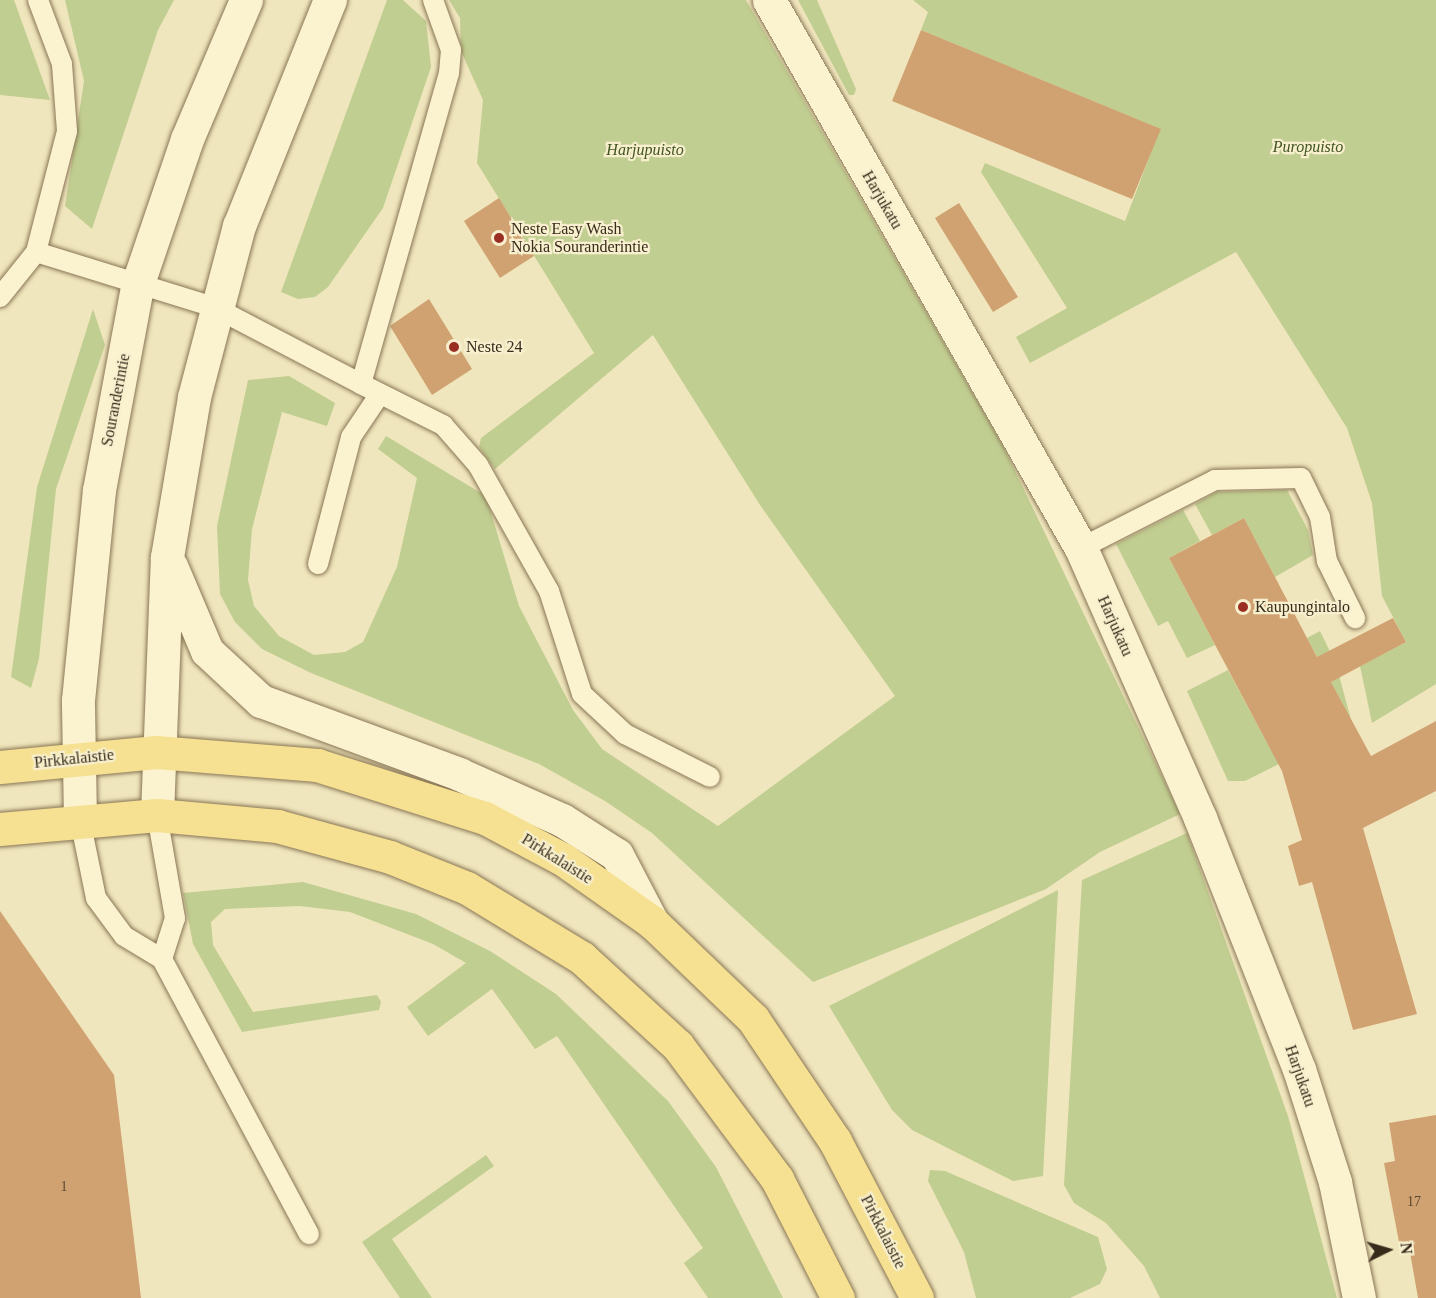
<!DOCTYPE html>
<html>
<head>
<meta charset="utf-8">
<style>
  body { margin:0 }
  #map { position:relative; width:1436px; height:1298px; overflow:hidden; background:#f0e6bd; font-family:"Times New Roman",serif }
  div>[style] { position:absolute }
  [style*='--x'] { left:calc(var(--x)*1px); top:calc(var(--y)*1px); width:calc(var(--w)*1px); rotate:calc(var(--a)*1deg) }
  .green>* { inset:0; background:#c1ce91 }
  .building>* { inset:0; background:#d0a271 }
  .roads { filter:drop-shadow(0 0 2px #897655) drop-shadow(0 0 2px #897655) }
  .service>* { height:20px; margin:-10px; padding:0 10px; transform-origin:10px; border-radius:10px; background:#fbf2d0 }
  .minor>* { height:33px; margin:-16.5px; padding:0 16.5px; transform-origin:16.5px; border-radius:16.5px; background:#fbf2d0 }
  .tertiary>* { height:33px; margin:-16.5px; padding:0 16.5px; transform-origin:16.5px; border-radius:16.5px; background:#fbf2d0 }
  .primary>* { height:33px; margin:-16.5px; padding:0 16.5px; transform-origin:16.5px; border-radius:16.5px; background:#f6e192 }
  .dots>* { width:16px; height:16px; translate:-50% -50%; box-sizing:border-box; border:3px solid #f7efcd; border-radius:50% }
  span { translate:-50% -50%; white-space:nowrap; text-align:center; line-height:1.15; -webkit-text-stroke:4.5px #f7efcd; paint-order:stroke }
  .number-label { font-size:14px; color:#5d4930 }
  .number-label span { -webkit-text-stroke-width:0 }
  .park-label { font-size:16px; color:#425520; font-style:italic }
  .street-label { font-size:16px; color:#372b1b }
  .poi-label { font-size:16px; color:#372b1b }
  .left { translate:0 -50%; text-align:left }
  .north { position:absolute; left:1358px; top:1220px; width:60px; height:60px; -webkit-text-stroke:4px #f7efcd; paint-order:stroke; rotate:85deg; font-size:16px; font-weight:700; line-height:24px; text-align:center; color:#372b1b }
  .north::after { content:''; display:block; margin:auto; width:21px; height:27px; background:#372b1b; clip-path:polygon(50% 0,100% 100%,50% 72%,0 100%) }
</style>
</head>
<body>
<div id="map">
  <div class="green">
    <div style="clip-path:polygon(0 0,14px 0,50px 100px,0 95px)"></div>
    <div style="clip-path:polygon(65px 0,174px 0,158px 30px,92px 229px,65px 206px,84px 81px)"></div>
    <div style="clip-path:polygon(387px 0,403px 0,426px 21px,431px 67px,383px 208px,328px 287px,315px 297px,298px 299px,281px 292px)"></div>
    <div style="clip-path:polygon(449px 0,746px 0,1003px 446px,1180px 814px,1100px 852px,1046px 889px,813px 982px,652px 833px,605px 801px,539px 764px,311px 673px,262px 649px,235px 622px,220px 594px,217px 526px,248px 380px,289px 376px,335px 403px,327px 426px,282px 412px,252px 529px,248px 580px,254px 606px,279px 636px,314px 655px,345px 652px,363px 642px,397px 567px,417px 478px,378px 449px,386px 436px,486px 496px,519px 606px,573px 710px,602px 749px,718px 826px,895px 696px,760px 505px,653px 335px,495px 469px,479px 447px,481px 438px,594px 353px,477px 163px,483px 100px,461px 51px,460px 18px)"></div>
    <div style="clip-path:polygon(798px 0,817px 0,856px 89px,854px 95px,849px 95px)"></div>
    <div style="clip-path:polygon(913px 0,1436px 0,1436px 684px,1372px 723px,1360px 666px,1406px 642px,1382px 596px,1372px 503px,1347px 428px,1236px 252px,1030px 363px,1016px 337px,1067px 308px,981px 172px,985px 163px,1125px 221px,1160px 129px,921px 30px,928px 12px)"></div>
    <div style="clip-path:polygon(93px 309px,105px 345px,56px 489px,39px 659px,31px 688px,11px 677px,37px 487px)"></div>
    <div style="clip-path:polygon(1287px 490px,1308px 530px,1313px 555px,1275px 577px,1244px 518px,1212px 535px,1195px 504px,1217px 492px)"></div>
    <div style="clip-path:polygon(1183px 510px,1200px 541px,1169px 558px,1215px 645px,1187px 658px,1168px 621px,1158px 626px,1116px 544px)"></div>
    <div style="clip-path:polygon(1320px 631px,1336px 664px,1353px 727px,1245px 781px,1228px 781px,1187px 691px,1228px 670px,1271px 750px,1346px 710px,1307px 638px)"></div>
    <div style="clip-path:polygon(1187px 833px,1288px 1116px,1337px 1298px,1160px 1298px,1144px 1266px,1106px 1223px,1074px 1203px,1064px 1185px,1082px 880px)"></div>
    <div style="clip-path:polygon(303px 882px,416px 914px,490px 951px,556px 994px,668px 1101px,716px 1167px,783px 1298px,708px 1298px,684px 1263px,703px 1248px,557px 1036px,535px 1049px,492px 989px,428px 1036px,407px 1007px,466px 963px,433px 944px,350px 912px,300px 906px,225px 909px,211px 922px,213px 945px,253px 1012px,377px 995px,381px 1002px,379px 1010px,242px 1032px,193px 944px,183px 893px)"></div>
    <div style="clip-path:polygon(1058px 890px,1043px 1176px,1013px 1181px,912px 1130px,892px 1110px,829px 1006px)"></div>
    <div style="clip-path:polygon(486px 1155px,494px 1166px,392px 1239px,432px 1298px,400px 1298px,362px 1242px)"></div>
    <div style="clip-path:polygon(930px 1170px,945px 1171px,1098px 1237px,1107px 1269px,1100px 1284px,1070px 1298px,976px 1298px,964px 1252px,928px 1181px)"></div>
  </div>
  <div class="building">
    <div style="clip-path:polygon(921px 30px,1161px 129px,1132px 199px,892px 101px)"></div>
    <div style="clip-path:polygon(499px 198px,534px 256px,500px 278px,464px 221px)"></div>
    <div style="clip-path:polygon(959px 203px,1018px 297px,993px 312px,935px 218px)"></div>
    <div style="clip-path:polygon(429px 299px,472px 369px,432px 395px,390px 326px)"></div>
    <div style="clip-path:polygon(1244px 518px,1317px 657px,1393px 618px,1406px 642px,1331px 682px,1371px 756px,1436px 721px,1436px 791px,1363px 828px,1417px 1014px,1353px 1030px,1312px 882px,1299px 886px,1288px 846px,1302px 840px,1282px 771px,1169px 558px)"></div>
    <div style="clip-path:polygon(0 911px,114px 1075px,141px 1298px,0 1298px)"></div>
    <div style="clip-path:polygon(1436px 1115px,1436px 1298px,1418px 1298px,1408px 1241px,1399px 1242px,1384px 1163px,1395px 1161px,1389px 1123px)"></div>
  </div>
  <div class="roads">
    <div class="service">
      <div style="--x:36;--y:252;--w:186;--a:17.2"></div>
      <div style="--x:214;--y:307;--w:166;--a:27.6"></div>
      <div style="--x:361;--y:384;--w:323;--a:-74.2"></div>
      <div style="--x:449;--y:73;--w:23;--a:-85"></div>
      <div style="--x:451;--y:50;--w:53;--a:-109.8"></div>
      <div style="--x:0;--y:297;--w:58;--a:-51.3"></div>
      <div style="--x:36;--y:252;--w:125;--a:-75.6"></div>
      <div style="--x:67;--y:131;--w:67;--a:-94.3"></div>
      <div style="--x:62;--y:64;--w:68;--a:-110.6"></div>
      <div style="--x:361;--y:384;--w:92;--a:26.6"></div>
      <div style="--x:443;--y:425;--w:53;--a:48.8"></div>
      <div style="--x:478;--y:465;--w:145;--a:60.6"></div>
      <div style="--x:549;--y:591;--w:108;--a:72.2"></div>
      <div style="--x:582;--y:694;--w:59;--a:42.9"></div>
      <div style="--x:625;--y:734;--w:95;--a:26.8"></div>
      <div style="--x:1081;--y:548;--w:150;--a:-26.9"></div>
      <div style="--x:1215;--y:480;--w:86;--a:-1.3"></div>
      <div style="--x:1301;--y:478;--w:43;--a:64"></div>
      <div style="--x:1320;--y:517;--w:45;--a:81"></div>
      <div style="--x:1327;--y:561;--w:64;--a:63.8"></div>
      <div style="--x:318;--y:564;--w:131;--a:-75.4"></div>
      <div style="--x:351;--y:437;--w:52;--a:-56"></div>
      <div style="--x:157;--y:815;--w:105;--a:80.1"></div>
      <div style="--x:175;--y:918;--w:43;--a:107.6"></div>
      <div style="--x:80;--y:820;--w:80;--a:78.4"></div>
      <div style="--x:96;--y:898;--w:47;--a:53.6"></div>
      <div style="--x:124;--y:936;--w:44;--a:31.2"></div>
      <div style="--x:162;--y:959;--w:312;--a:61.9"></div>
    </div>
    <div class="minor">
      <div style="--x:769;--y:0;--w:631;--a:60.35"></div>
      <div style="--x:1081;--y:548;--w:295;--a:66.2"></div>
      <div style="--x:1200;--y:818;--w:270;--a:68.5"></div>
      <div style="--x:1299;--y:1069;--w:119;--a:72.3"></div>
      <div style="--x:1335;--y:1182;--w:118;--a:78.3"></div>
    </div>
    <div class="tertiary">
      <div style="--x:171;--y:566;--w:92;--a:67"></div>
      <div style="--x:207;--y:651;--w:74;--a:42.8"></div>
      <div style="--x:261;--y:701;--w:211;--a:20.2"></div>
      <div style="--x:459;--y:774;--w:113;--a:24.1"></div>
      <div style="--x:562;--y:820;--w:65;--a:32.5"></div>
      <div style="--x:617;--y:855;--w:76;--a:62.4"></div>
      <div style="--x:157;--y:815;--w:258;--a:-87.8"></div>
      <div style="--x:167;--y:557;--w:162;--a:-80.4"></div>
      <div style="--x:194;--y:397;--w:177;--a:-75.3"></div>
      <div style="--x:239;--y:226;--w:244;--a:-68.1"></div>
      <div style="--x:80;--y:820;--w:120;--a:-91"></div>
      <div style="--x:78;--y:700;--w:211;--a:-84.3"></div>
      <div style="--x:99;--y:490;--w:208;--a:-79.4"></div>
      <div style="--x:137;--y:286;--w:155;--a:-71.2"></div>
      <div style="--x:187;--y:139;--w:151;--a:-67"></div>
    </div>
    <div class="primary">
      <div style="--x:0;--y:767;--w:157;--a:-5.5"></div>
      <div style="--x:156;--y:752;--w:162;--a:4.6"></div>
      <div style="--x:317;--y:765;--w:176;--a:17.5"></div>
      <div style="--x:485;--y:818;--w:89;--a:28"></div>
      <div style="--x:564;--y:860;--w:108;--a:35.2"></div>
      <div style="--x:652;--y:922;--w:140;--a:43.8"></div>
      <div style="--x:753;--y:1019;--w:147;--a:56.1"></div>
      <div style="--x:835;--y:1141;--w:177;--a:62.4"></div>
      <div style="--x:0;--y:829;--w:158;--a:-5.1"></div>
      <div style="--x:157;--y:815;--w:121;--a:5.2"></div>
      <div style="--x:277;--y:826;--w:117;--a:15.3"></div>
      <div style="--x:390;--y:857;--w:83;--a:21.9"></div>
      <div style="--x:467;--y:888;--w:135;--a:31.3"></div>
      <div style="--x:582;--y:958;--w:130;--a:42.5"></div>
      <div style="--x:678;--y:1046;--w:166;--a:53.3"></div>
      <div style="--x:777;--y:1179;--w:134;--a:62.9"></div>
    </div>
  </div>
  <div class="dots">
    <div style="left:499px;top:238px;background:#9b2e22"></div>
    <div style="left:454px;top:347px;background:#9b2e22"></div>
    <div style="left:1243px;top:607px;background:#9b2e22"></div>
  </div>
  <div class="number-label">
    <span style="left:64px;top:1187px">1</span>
    <span style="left:1414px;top:1202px">17</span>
  </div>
  <div class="park-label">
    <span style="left:1308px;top:147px">Puropuisto</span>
    <span style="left:645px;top:150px">Harjupuisto</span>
  </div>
  <div class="street-label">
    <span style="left:882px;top:200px;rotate:60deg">Harjukatu</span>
    <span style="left:116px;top:400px;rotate:-79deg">Souranderintie</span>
    <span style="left:1115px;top:626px;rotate:66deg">Harjukatu</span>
    <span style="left:74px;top:759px;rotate:-6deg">Pirkkalaistie</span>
    <span style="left:557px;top:859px;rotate:32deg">Pirkkalaistie</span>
    <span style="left:1300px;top:1076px;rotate:71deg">Harjukatu</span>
    <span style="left:883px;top:1232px;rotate:63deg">Pirkkalaistie</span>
  </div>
  <div class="poi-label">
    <span class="left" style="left:511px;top:238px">Neste Easy Wash<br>Nokia Souranderintie</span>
    <span class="left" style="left:466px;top:347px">Neste 24</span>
    <span class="left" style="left:1255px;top:607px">Kaupungintalo</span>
  </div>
  <div class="north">N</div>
</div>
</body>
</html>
